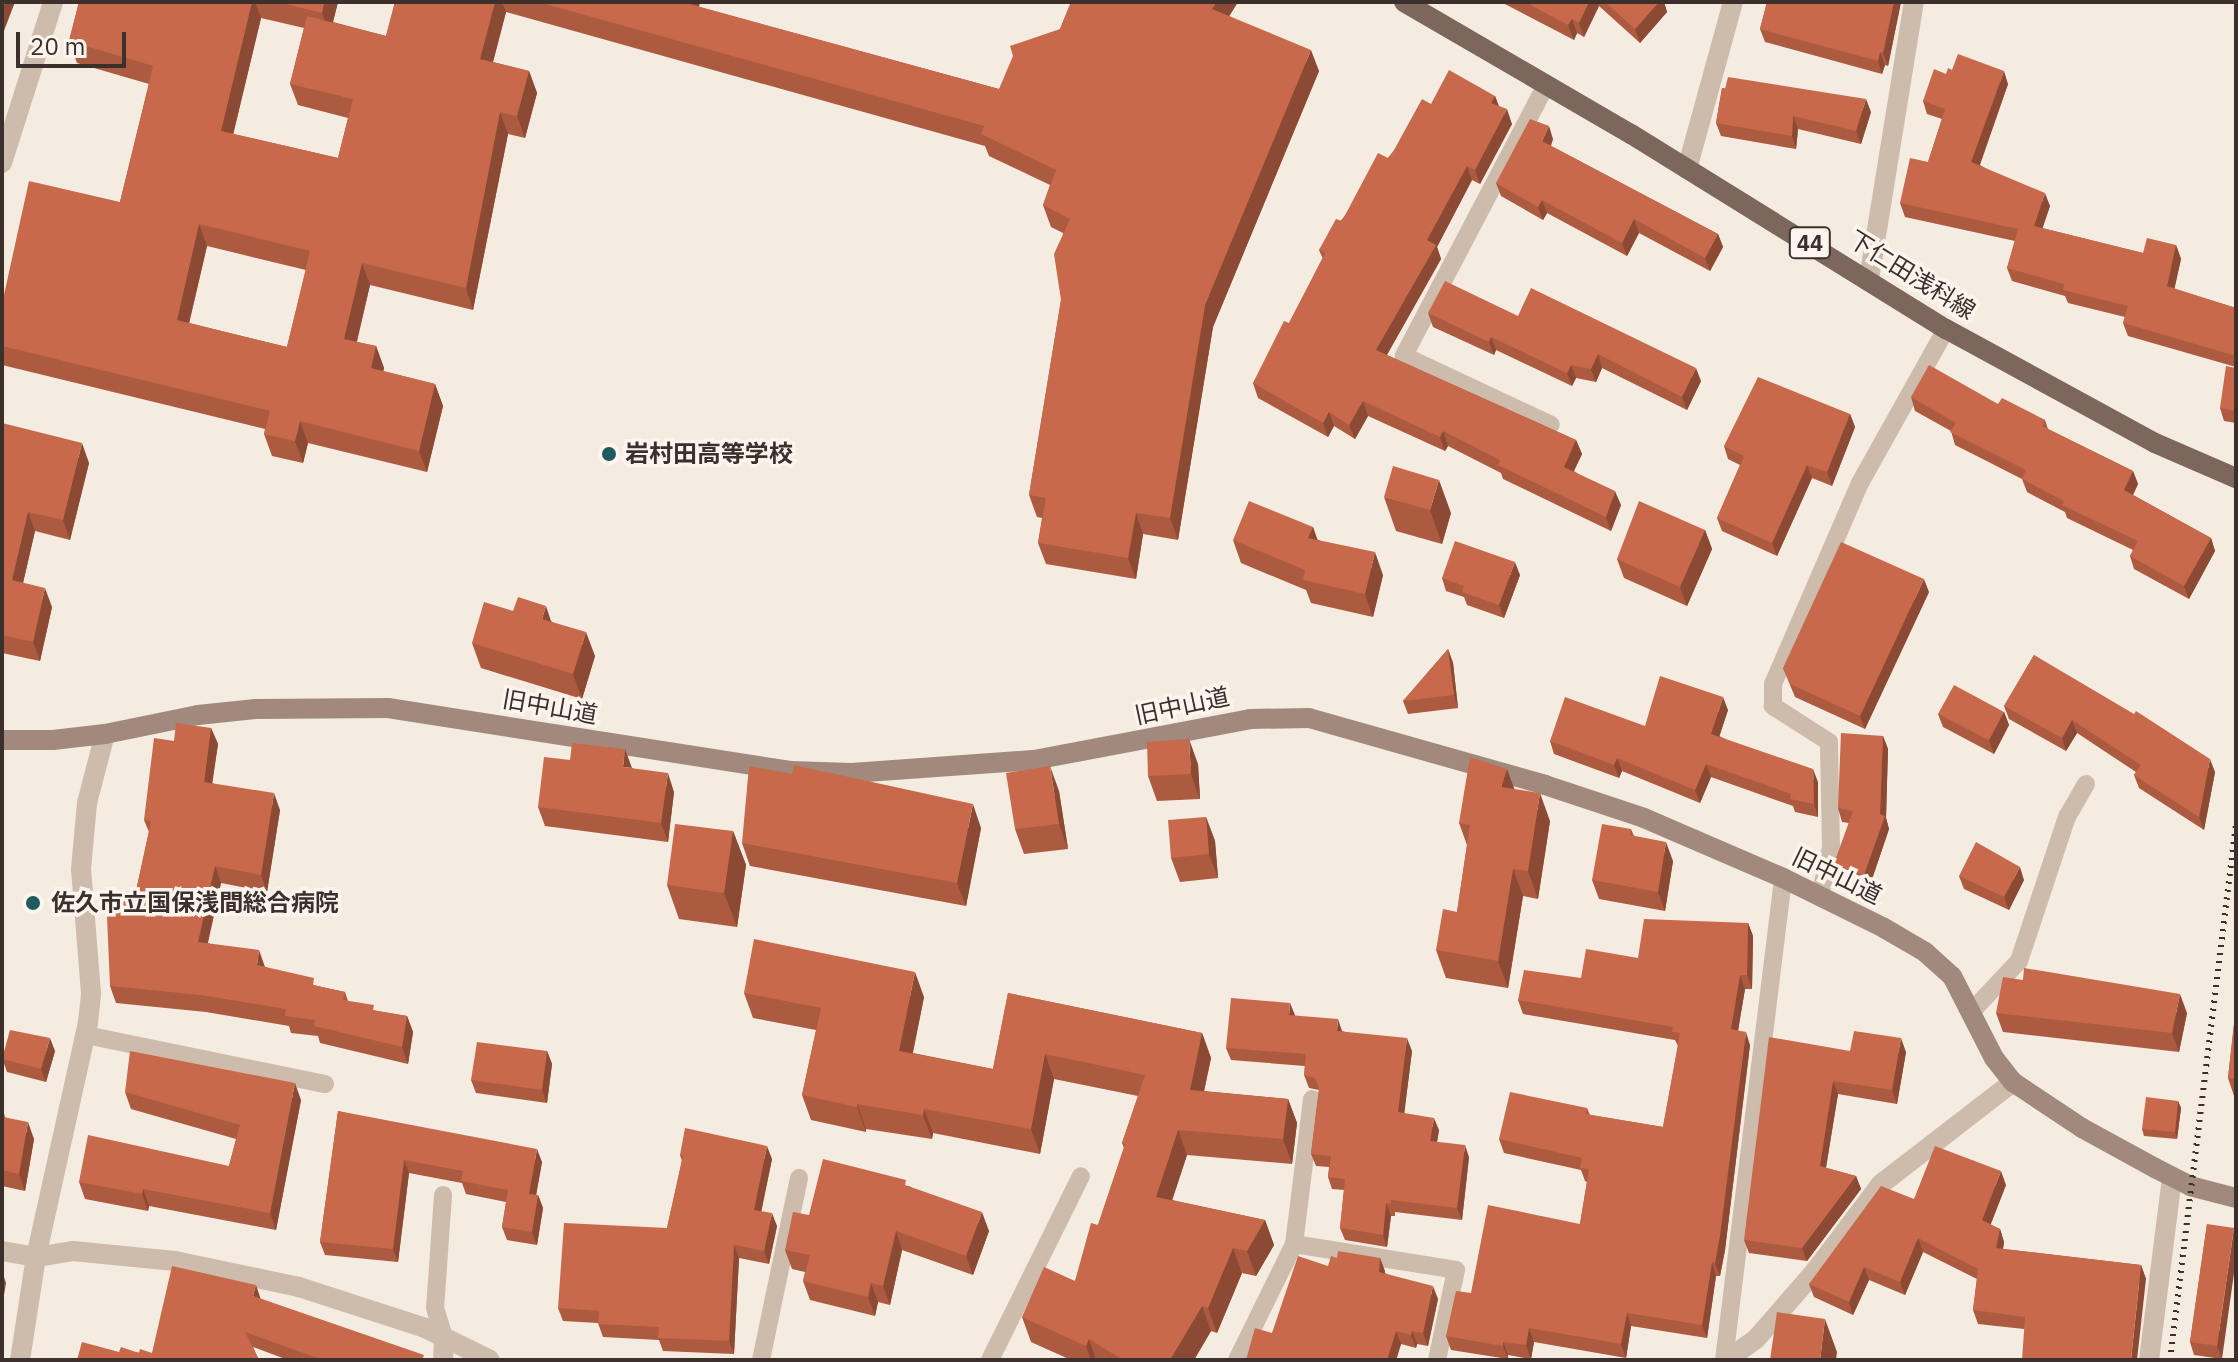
<!DOCTYPE html>
<html>
<head>
<meta charset="utf-8">
<style>
  body { margin:0 }
  #map { position:relative; width:2238px; height:1362px; overflow:hidden; background:#f4ebe1; font-family:"IBM Plex Sans","Noto Sans JP",sans-serif }
  div>[style] { position:absolute }
  [style*='--x'] { left:calc(var(--x)*1px); top:calc(var(--y)*1px); width:calc(var(--w)*1px); rotate:calc(var(--a)*1deg) }
  .service>* { height:18px; margin:-9px; padding:0 9px; transform-origin:9px; border-radius:9px; background:#cdbbac }
  .minor>* { height:20px; margin:-10px; padding:0 10px; transform-origin:10px; border-radius:10px; background:#cdbbac }
  .secondary>* { height:20px; margin:-10px; padding:0 10px; transform-origin:10px; border-radius:10px; background:#a18a7d }
  .primary>* { height:20px; margin:-10px; padding:0 10px; transform-origin:10px; border-radius:10px; background:#7d675c }
  .rail>* { height:6px; margin-top:-3px; transform-origin:0; background:repeating-linear-gradient(90deg,#3b302b 0 2px,transparent 0 8px) }
  .wall>* { inset:0; background:#ac5a40 }
  .shaded-wall>* { inset:0; background:#8c4a34 }
  .building>* { inset:0; background:#c8694b }
  .dots>* { width:22px; height:22px; translate:-50% -50%; box-sizing:border-box; border:4px solid #fbf5ee; border-radius:50% }
  span { translate:-50% -50%; white-space:nowrap; text-align:center; line-height:1.15; -webkit-text-stroke:7px #fbf5ee; paint-order:stroke }
  .shield-label span { padding:2px 6px; background:#fbf5ee; border:2px solid; border-radius:6px; -webkit-text-stroke-width:0 }
  .shield-label { font-size:22px; color:#3b302b; font-weight:700 }
  .street-label { font-size:24px; color:#3b302b }
  .poi-label { font-size:24px; color:#3b302b; font-weight:700 }
  .left { translate:0 -50%; text-align:left }
  .frame { position:absolute; inset:0; border:4px solid #3b302b; pointer-events:none }
  .scale { position:absolute; left:16px; top:32px; width:110px; height:36px; box-sizing:border-box; border:4px solid #3b302b; border-top:0; padding-left:10px; font-size:24px; line-height:28px; white-space:nowrap; color:#3b302b; -webkit-text-stroke:6px #fbf5ee; paint-order:stroke }
</style>
</head>
<body>
<div id="map">
  <div class="service">
    <div style="--x:1546;--y:85;--w:306;--a:117.7"></div>
    <div style="--x:1404;--y:356;--w:162;--a:25.1"></div>
    <div style="--x:1820;--y:896;--w:49;--a:-77.1"></div>
    <div style="--x:1831;--y:848;--w:106;--a:-91.1"></div>
    <div style="--x:1829;--y:742;--w:67;--a:-147.3"></div>
    <div style="--x:1773;--y:706;--w:22;--a:-90"></div>
    <div style="--x:1773;--y:684;--w:219;--a:-66.6"></div>
    <div style="--x:1860;--y:483;--w:176;--a:-60.8"></div>
    <div style="--x:1973;--y:1010;--w:67;--a:-46.8"></div>
    <div style="--x:2019;--y:961;--w:152;--a:-71.6"></div>
    <div style="--x:2067;--y:817;--w:38;--a:-60"></div>
    <div style="--x:86;--y:1035;--w:244;--a:11.6"></div>
    <div style="--x:443;--y:1195;--w:113;--a:94"></div>
    <div style="--x:435;--y:1308;--w:31;--a:73"></div>
    <div style="--x:1294;--y:1244;--w:164;--a:9.1"></div>
    <div style="--x:1456;--y:1270;--w:92;--a:101.9"></div>
    <div style="--x:761;--y:1360;--w:186;--a:-78.2"></div>
    <div style="--x:990;--y:1360;--w:205;--a:-63.7"></div>
    <div style="--x:1237;--y:1360;--w:129;--a:-63.8"></div>
    <div style="--x:1294;--y:1244;--w:146;--a:-82.9"></div>
    <div style="--x:1724;--y:1360;--w:486;--a:-83"></div>
  </div>
  <div class="minor">
    <div style="--x:2;--y:163;--w:169;--a:-72.4"></div>
    <div style="--x:1687;--y:169;--w:173;--a:-74.6"></div>
    <div style="--x:1869;--y:279;--w:281;--a:-80.8"></div>
    <div style="--x:2;--y:1251;--w:35;--a:10"></div>
    <div style="--x:36;--y:1257;--w:37;--a:-9"></div>
    <div style="--x:73;--y:1251;--w:102;--a:5.6"></div>
    <div style="--x:175;--y:1261;--w:127;--a:11.8"></div>
    <div style="--x:299;--y:1287;--w:133;--a:18"></div>
    <div style="--x:425;--y:1328;--w:72;--a:26.2"></div>
    <div style="--x:20;--y:1360;--w:104;--a:-81.2"></div>
    <div style="--x:36;--y:1257;--w:240;--a:-77.5"></div>
    <div style="--x:88;--y:1023;--w:30;--a:-84"></div>
    <div style="--x:91;--y:993;--w:124;--a:-94.6"></div>
    <div style="--x:81;--y:869;--w:66;--a:-84.8"></div>
    <div style="--x:87;--y:803;--w:71;--a:-75.4"></div>
    <div style="--x:443;--y:1360;--w:22;--a:-87"></div>
    <div style="--x:1727;--y:1360;--w:36;--a:-36"></div>
    <div style="--x:1756;--y:1339;--w:91;--a:-49"></div>
    <div style="--x:1816;--y:1270;--w:108;--a:-52.9"></div>
    <div style="--x:1881;--y:1184;--w:167;--a:-37.7"></div>
    <div style="--x:2149;--y:1360;--w:184;--a:-82.8"></div>
  </div>
  <div class="secondary">
    <div style="--x:2;--y:740;--w:51;--a:0"></div>
    <div style="--x:53;--y:740;--w:52;--a:-6.6"></div>
    <div style="--x:105;--y:734;--w:95;--a:-11.5"></div>
    <div style="--x:198;--y:715;--w:58;--a:-5.9"></div>
    <div style="--x:256;--y:709;--w:132;--a:-0.4"></div>
    <div style="--x:388;--y:708;--w:407;--a:8.9"></div>
    <div style="--x:790;--y:771;--w:62;--a:1.8"></div>
    <div style="--x:852;--y:773;--w:182;--a:-4.1"></div>
    <div style="--x:1034;--y:760;--w:220;--a:-10.7"></div>
    <div style="--x:1250;--y:719;--w:59;--a:-1"></div>
    <div style="--x:1309;--y:718;--w:245;--a:15.8"></div>
    <div style="--x:1545;--y:785;--w:104;--a:18.4"></div>
    <div style="--x:1644;--y:818;--w:151;--a:23.3"></div>
    <div style="--x:1783;--y:878;--w:113;--a:26.3"></div>
    <div style="--x:1884;--y:928;--w:48;--a:30.3"></div>
    <div style="--x:1925;--y:952;--w:36;--a:42"></div>
    <div style="--x:1952;--y:976;--w:92;--a:62.9"></div>
    <div style="--x:1994;--y:1058;--w:31;--a:52"></div>
    <div style="--x:2013;--y:1082;--w:83;--a:33.7"></div>
    <div style="--x:2082;--y:1128;--w:83;--a:28.7"></div>
    <div style="--x:2155;--y:1168;--w:39;--a:27"></div>
    <div style="--x:2190;--y:1186;--w:48;--a:14.6"></div>
  </div>
  <div class="primary">
    <div style="--x:1404;--y:2;--w:263;--a:30.2"></div>
    <div style="--x:1631;--y:134;--w:370;--a:31.8"></div>
    <div style="--x:1946;--y:329;--w:238;--a:28.6"></div>
    <div style="--x:2155;--y:443;--w:88;--a:23.4"></div>
  </div>
  <div class="rail">
    <div style="--x:2170;--y:1360;--w:540;--a:-82.98"></div>
  </div>
  <div class="wall">
    <div style="clip-path:polygon(evenodd,79px 2px,338px 2px,333px 22px,386px 36px,395px 2px,700px 2px,699px 7px,999px 89px,1060px 29px,1071px 2px,1238px 2px,1229px 16px,1319px 71px,1213px 327px,1178px 540px,1143px 534px,1136px 579px,1046px 564px,1038px 543px,1042px 518px,1037px 517px,1029px 495px,1061px 300px,1063px 233px,1051px 227px,1043px 205px,1050px 185px,989px 156px,985px 146px,506px 12px,493px 62px,529px 71px,537px 93px,525px 138px,508px 134px,473px 310px,370px 285px,357px 342px,376px 346px,384px 368px,383px 371px,435px 384px,443px 406px,427px 472px,308px 443px,303px 463px,272px 456px,264px 434px,265px 429px,2px 365px,2px 304px,120px 202px,149px 84px,77px 63px,69px 41px,79px 2px,261px 18px,304px 28px,290px 84px,298px 105px,348px 118px,338px 158px,233px 134px,261px 18px,79px 2px,207px 246px,306px 270px,287px 347px,189px 323px,207px 246px)"></div>
    <div style="clip-path:polygon(1501px 2px,1664px 2px,1667px 12px,1640px 43px,1599px 6px,1584px 37px,1577px 33px,1574px 40px)"></div>
    <div style="clip-path:polygon(1767px 2px,1901px 2px,1888px 66px,1885px 65px,1882px 74px,1765px 42px,1760px 29px)"></div>
    <div style="clip-path:polygon(1952px 70px,2008px 84px,1980px 165px,2050px 206px,2042px 228px,2143px 253px,2176px 245px,2181px 259px,2174px 289px,2236px 308px,2236px 367px,2128px 336px,2123px 323px,2125px 317px,2068px 303px,2065px 296px,2012px 281px,2007px 268px,2015px 241px,1905px 217px,1900px 203px,1928px 162px,1942px 119px,1927px 114px,1923px 101px,1946px 74px)"></div>
    <div style="clip-path:polygon(1722px 88px,1871px 112px,1861px 144px,1798px 129px,1796px 149px,1721px 136px,1716px 123px)"></div>
    <div style="clip-path:polygon(1495px 96px,1499px 106px,1512px 124px,1480px 184px,1472px 180px,1437px 247px,1441px 259px,1387px 355px,1576px 440px,1582px 454px,1574px 471px,1621px 505px,1611px 531px,1503px 479px,1501px 473px,1448px 446px,1445px 451px,1368px 416px,1355px 439px,1334px 426px,1328px 437px,1258px 398px,1253px 383px,1289px 323px,1323px 259px,1319px 250px,1388px 158px,1431px 104px)"></div>
    <div style="clip-path:polygon(1553px 139px,1551px 146px,1718px 234px,1723px 247px,1710px 271px,1639px 233px,1627px 256px,1547px 213px,1543px 220px,1501px 196px,1496px 183px)"></div>
    <div style="clip-path:polygon(1428px 313px,1518px 316px,1701px 381px,1687px 410px,1602px 368px,1596px 382px,1576px 378px,1572px 386px,1496px 350px,1494px 355px,1433px 327px)"></div>
    <div style="clip-path:polygon(2236px 368px,2236px 423px,2224px 421px,2220px 408px)"></div>
    <div style="clip-path:polygon(1911px 397px,1998px 404px,2045px 420px,2048px 429px,2133px 471px,2138px 484px,2133px 495px,2211px 538px,2215px 551px,2189px 599px,2134px 569px,2130px 556px,2133px 550px,2067px 518px,2065px 512px,2027px 492px,2022px 479px,1955px 445px,1951px 431px,1915px 411px)"></div>
    <div style="clip-path:polygon(1850px 414px,1855px 427px,1832px 486px,1812px 478px,1777px 556px,1722px 531px,1717px 518px,1740px 465px,1728px 459px,1724px 446px)"></div>
    <div style="clip-path:polygon(2px 423px,89px 463px,70px 540px,35px 531px,23px 583px,52px 607px,40px 661px,2px 653px)"></div>
    <div style="clip-path:polygon(1384px 497px,1451px 513px,1442px 544px,1396px 531px)"></div>
    <div style="clip-path:polygon(1313px 527px,1317px 539px,1383px 575px,1373px 617px,1311px 603px,1306px 590px,1241px 563px,1233px 540px)"></div>
    <div style="clip-path:polygon(1705px 530px,1712px 549px,1687px 606px,1624px 578px,1617px 559px)"></div>
    <div style="clip-path:polygon(1520px 575px,1504px 618px,1467px 605px,1464px 597px,1446px 591px,1442px 578px)"></div>
    <div style="clip-path:polygon(1929px 592px,1865px 729px,1795px 697px,1783px 668px)"></div>
    <div style="clip-path:polygon(551px 621px,595px 656px,582px 699px,481px 668px,472px 643px)"></div>
    <div style="clip-path:polygon(1448px 649px,1453px 663px,1458px 708px,1408px 714px,1403px 701px)"></div>
    <div style="clip-path:polygon(2034px 655px,2215px 772px,2204px 830px,2139px 788px,2134px 775px,2136px 772px,2077px 733px,2066px 751px,2009px 719px,2004px 706px)"></div>
    <div style="clip-path:polygon(1728px 710px,1719px 736px,1818px 782px,1818px 817px,1795px 812px,1793px 806px,1711px 777px,1700px 803px,1622px 771px,1619px 778px,1554px 754px,1550px 741px,1645px 726px)"></div>
    <div style="clip-path:polygon(2004px 712px,2009px 725px,1994px 754px,1943px 727px,1938px 714px)"></div>
    <div style="clip-path:polygon(211px 728px,218px 744px,212px 783px,280px 810px,267px 892px,221px 883px,208px 943px,265px 967px,317px 986px,345px 992px,348px 1001px,376px 1011px,407px 1016px,413px 1032px,408px 1064px,320px 1043px,318px 1036px,291px 1033px,289px 1026px,206px 1012px,116px 1003px,110px 986px,136px 891px,149px 832px,144px 820px,174px 741px)"></div>
    <div style="clip-path:polygon(1883px 736px,1888px 749px,1886px 818px,1889px 829px,1869px 888px,1839px 877px,1834px 864px,1849px 823px,1842px 822px,1838px 808px)"></div>
    <div style="clip-path:polygon(1198px 764px,1200px 799px,1157px 801px,1148px 776px)"></div>
    <div style="clip-path:polygon(632px 768px,674px 792px,668px 842px,545px 826px,538px 807px)"></div>
    <div style="clip-path:polygon(1514px 789px,1550px 821px,1538px 899px,1523px 896px,1508px 988px,1446px 978px,1436px 950px,1457px 912px,1467px 845px,1459px 823px)"></div>
    <div style="clip-path:polygon(1059px 791px,1068px 849px,1024px 854px,1015px 829px)"></div>
    <div style="clip-path:polygon(1206px 817px,1215px 841px,1218px 878px,1180px 882px,1171px 858px)"></div>
    <div style="clip-path:polygon(981px 828px,966px 906px,750px 866px,742px 843px)"></div>
    <div style="clip-path:polygon(1631px 829px,1634px 836px,1673px 861px,1665px 911px,1599px 899px,1592px 880px)"></div>
    <div style="clip-path:polygon(733px 831px,746px 865px,737px 927px,679px 919px,667px 885px)"></div>
    <div style="clip-path:polygon(1959px 876px,2024px 880px,2009px 910px,1964px 889px)"></div>
    <div style="clip-path:polygon(1748px 923px,1753px 936px,1752px 989px,1745px 989px,1738px 1030px,1750px 1045px,1725px 1250px,1720px 1276px,1716px 1276px,1707px 1338px,1631px 1326px,1626px 1358px,1534px 1342px,1531px 1359px,1508px 1355px,1508px 1359px,1451px 1350px,1446px 1336px,1471px 1293px,1580px 1224px,1587px 1182px,1585px 1181px,1581px 1170px,1504px 1153px,1499px 1139px,1587px 1108px,1590px 1115px,1663px 1127px,1678px 1046px,1675px 1040px,1523px 1014px,1518px 1000px,1638px 958px)"></div>
    <div style="clip-path:polygon(744px 993px,924px 997px,913px 1053px,993px 1069px,1008px 993px,1202px 1033px,1211px 1058px,1204px 1091px,1288px 1099px,1297px 1123px,1292px 1164px,1187px 1155px,1172px 1200px,1265px 1220px,1274px 1245px,1256px 1276px,1242px 1273px,1217px 1333px,1211px 1331px,1194px 1360px,1071px 1360px,1031px 1342px,1022px 1317px,1075px 1281px,1098px 1225px,1124px 1148px,1122px 1143px,1138px 1096px,1054px 1079px,1040px 1154px,933px 1133px,932px 1139px,866px 1129px,866px 1132px,811px 1120px,802px 1095px,816px 1030px,753px 1018px)"></div>
    <div style="clip-path:polygon(2236px 1006px,2236px 1096px,2234px 1096px,2228px 1078px)"></div>
    <div style="clip-path:polygon(1996px 1013px,2187px 1013px,2179px 1052px,2003px 1032px)"></div>
    <div style="clip-path:polygon(1295px 1016px,1342px 1031px,1412px 1051px,1404px 1113px,1439px 1130px,1437px 1142px,1469px 1157px,1462px 1220px,1395px 1212px,1395px 1216px,1391px 1216px,1387px 1247px,1345px 1240px,1340px 1228px,1344px 1190px,1332px 1189px,1328px 1177px,1329px 1167px,1316px 1166px,1311px 1154px,1319px 1090px,1309px 1088px,1304px 1075px,1305px 1066px,1231px 1060px,1226px 1048px)"></div>
    <div style="clip-path:polygon(55px 1051px,46px 1082px,7px 1072px,2px 1058px)"></div>
    <div style="clip-path:polygon(547px 1051px,552px 1064px,547px 1103px,476px 1093px,471px 1080px)"></div>
    <div style="clip-path:polygon(1850px 1051px,1906px 1052px,1897px 1104px,1838px 1094px,1826px 1168px,1856px 1176px,1861px 1189px,1807px 1261px,1749px 1253px,1744px 1240px)"></div>
    <div style="clip-path:polygon(125px 1092px,301px 1100px,276px 1230px,149px 1206px,148px 1211px,85px 1199px,79px 1182px,229px 1166px,236px 1139px,131px 1109px)"></div>
    <div style="clip-path:polygon(2178px 1101px,2181px 1108px,2177px 1139px,2144px 1136px,2142px 1129px)"></div>
    <div style="clip-path:polygon(338px 1111px,542px 1162px,536px 1195px,538px 1195px,543px 1208px,537px 1245px,507px 1240px,502px 1227px,506px 1202px,466px 1194px,462px 1183px,409px 1173px,398px 1262px,325px 1255px,320px 1242px)"></div>
    <div style="clip-path:polygon(2px 1112px,4px 1113px,5px 1117px,34px 1139px,25px 1191px,2px 1186px)"></div>
    <div style="clip-path:polygon(680px 1155px,772px 1159px,761px 1211px,777px 1226px,769px 1264px,739px 1258px,734px 1354px,663px 1351px,659px 1340px,603px 1337px,598px 1323px,563px 1321px,558px 1308px,667px 1228px,682px 1161px)"></div>
    <div style="clip-path:polygon(2006px 1185px,1990px 1225px,2000px 1229px,2004px 1242px,2003px 1249px,2141px 1265px,2146px 1279px,2024px 1329px,1978px 1324px,1973px 1310px,1977px 1279px,1923px 1252px,1905px 1295px,1869px 1280px,1853px 1315px,1814px 1297px,1809px 1284px,1914px 1199px)"></div>
    <div style="clip-path:polygon(909px 1186px,989px 1231px,973px 1275px,902px 1250px,890px 1305px,878px 1302px,875px 1316px,810px 1300px,803px 1281px,805px 1272px,792px 1269px,785px 1250px,809px 1215px)"></div>
    <div style="clip-path:polygon(2207px 1224px,2222px 1359px,2194px 1355px,2190px 1342px)"></div>
    <div style="clip-path:polygon(1337px 1258px,1380px 1258px,1385px 1273px,1438px 1299px,1428px 1346px,1417px 1344px,1416px 1348px,1401px 1344px,1396px 1360px,1246px 1360px,1272px 1333px)"></div>
    <div style="clip-path:polygon(261px 1299px,426px 1360px,288px 1360px,253px 1347px,259px 1360px,119px 1352px,152px 1353px)"></div>
  </div>
  <div class="shaded-wall">
    <div style="clip-path:polygon(5px 2px,15px 2px,2px 36px,2px 11px)"></div>
    <div style="clip-path:polygon(252px 2px,255px 2px,261px 18px,229px 152px,221px 131px)"></div>
    <div style="clip-path:polygon(324px 2px,338px 2px,330px 34px,322px 13px)"></div>
    <div style="clip-path:polygon(495px 2px,502px 2px,506px 12px,488px 81px,480px 59px)"></div>
    <div style="clip-path:polygon(687px 2px,700px 2px,694px 25px)"></div>
    <div style="clip-path:polygon(1217px 2px,1238px 2px,1220px 31px,1212px 9px)"></div>
    <div style="clip-path:polygon(1589px 2px,1598px 2px,1599px 6px,1584px 37px,1579px 23px)"></div>
    <div style="clip-path:polygon(1659px 2px,1664px 2px,1667px 12px,1640px 43px,1635px 29px)"></div>
    <div style="clip-path:polygon(1894px 2px,1901px 2px,1888px 66px,1883px 53px)"></div>
    <div style="clip-path:polygon(1572px 19px,1577px 33px,1574px 40px,1568px 25px)"></div>
    <div style="clip-path:polygon(1311px 50px,1319px 71px,1213px 327px,1178px 540px,1170px 518px,1205px 305px)"></div>
    <div style="clip-path:polygon(1880px 52px,1885px 65px,1882px 74px,1878px 61px)"></div>
    <div style="clip-path:polygon(529px 71px,537px 93px,525px 138px,517px 116px)"></div>
    <div style="clip-path:polygon(2004px 71px,2008px 84px,1976px 175px,1971px 162px)"></div>
    <div style="clip-path:polygon(1495px 96px,1500px 110px,1491px 103px)"></div>
    <div style="clip-path:polygon(1866px 99px,1871px 112px,1861px 144px,1856px 131px)"></div>
    <div style="clip-path:polygon(1507px 109px,1512px 124px,1480px 184px,1475px 170px)"></div>
    <div style="clip-path:polygon(500px 112px,508px 134px,473px 310px,466px 288px)"></div>
    <div style="clip-path:polygon(1793px 116px,1798px 129px,1796px 149px,1792px 136px)"></div>
    <div style="clip-path:polygon(1549px 126px,1553px 139px,1547px 154px,1542px 141px)"></div>
    <div style="clip-path:polygon(1467px 166px,1472px 180px,1437px 247px,1441px 259px,1381px 365px,1376px 350px,1427px 240px)"></div>
    <div style="clip-path:polygon(2045px 193px,2050px 206px,2039px 239px,2034px 226px)"></div>
    <div style="clip-path:polygon(1542px 200px,1547px 213px,1543px 220px,1538px 207px)"></div>
    <div style="clip-path:polygon(1634px 219px,1639px 233px,1627px 256px,1622px 243px)"></div>
    <div style="clip-path:polygon(199px 224px,207px 246px,185px 341px,177px 320px)"></div>
    <div style="clip-path:polygon(1718px 234px,1723px 247px,1710px 271px,1705px 258px)"></div>
    <div style="clip-path:polygon(2176px 245px,2181px 259px,2172px 300px,2167px 286px)"></div>
    <div style="clip-path:polygon(362px 263px,370px 285px,352px 360px,344px 339px)"></div>
    <div style="clip-path:polygon(1491px 337px,1496px 350px,1494px 355px,1489px 342px)"></div>
    <div style="clip-path:polygon(376px 346px,384px 368px,379px 390px,371px 368px)"></div>
    <div style="clip-path:polygon(1598px 354px,1602px 368px,1596px 382px,1591px 369px)"></div>
    <div style="clip-path:polygon(1571px 365px,1576px 378px,1572px 386px,1567px 373px)"></div>
    <div style="clip-path:polygon(1696px 368px,1701px 381px,1687px 410px,1682px 397px)"></div>
    <div style="clip-path:polygon(435px 384px,443px 406px,427px 472px,419px 451px)"></div>
    <div style="clip-path:polygon(1363px 401px,1368px 416px,1355px 439px,1349px 425px)"></div>
    <div style="clip-path:polygon(1329px 412px,1334px 426px,1328px 437px,1323px 423px)"></div>
    <div style="clip-path:polygon(1850px 414px,1855px 427px,1832px 486px,1827px 472px)"></div>
    <div style="clip-path:polygon(300px 421px,308px 443px,303px 463px,295px 441px)"></div>
    <div style="clip-path:polygon(1443px 431px,1448px 446px,1445px 451px,1440px 437px)"></div>
    <div style="clip-path:polygon(1576px 440px,1582px 454px,1569px 481px,1564px 467px)"></div>
    <div style="clip-path:polygon(82px 443px,89px 463px,70px 540px,63px 520px)"></div>
    <div style="clip-path:polygon(1807px 465px,1812px 478px,1777px 556px,1772px 543px)"></div>
    <div style="clip-path:polygon(2133px 471px,2138px 484px,2129px 503px,2124px 490px)"></div>
    <div style="clip-path:polygon(1439px 480px,1451px 513px,1442px 544px,1430px 510px)"></div>
    <div style="clip-path:polygon(1615px 491px,1621px 505px,1611px 531px,1606px 517px)"></div>
    <div style="clip-path:polygon(28px 512px,35px 531px,19px 600px,12px 580px)"></div>
    <div style="clip-path:polygon(1136px 513px,1143px 534px,1136px 579px,1128px 558px)"></div>
    <div style="clip-path:polygon(1313px 527px,1321px 550px,1308px 538px)"></div>
    <div style="clip-path:polygon(1705px 530px,1712px 549px,1687px 606px,1680px 587px)"></div>
    <div style="clip-path:polygon(2211px 538px,2215px 551px,2189px 599px,2184px 586px)"></div>
    <div style="clip-path:polygon(1375px 552px,1383px 575px,1373px 617px,1365px 594px)"></div>
    <div style="clip-path:polygon(1515px 562px,1520px 575px,1504px 618px,1499px 605px)"></div>
    <div style="clip-path:polygon(1924px 579px,1929px 592px,1865px 729px,1860px 716px)"></div>
    <div style="clip-path:polygon(45px 588px,52px 607px,40px 661px,33px 642px)"></div>
    <div style="clip-path:polygon(546px 606px,554px 630px,542px 619px)"></div>
    <div style="clip-path:polygon(586px 632px,595px 656px,582px 699px,573px 674px)"></div>
    <div style="clip-path:polygon(1448px 649px,1453px 663px,1458px 708px,1454px 695px)"></div>
    <div style="clip-path:polygon(1723px 697px,1728px 710px,1716px 747px,1711px 734px)"></div>
    <div style="clip-path:polygon(2004px 712px,2009px 725px,1994px 754px,1989px 740px)"></div>
    <div style="clip-path:polygon(2072px 720px,2077px 733px,2066px 751px,2062px 738px)"></div>
    <div style="clip-path:polygon(211px 728px,218px 744px,210px 799px,204px 782px)"></div>
    <div style="clip-path:polygon(1883px 736px,1888px 749px,1886px 818px,1889px 829px,1869px 888px,1864px 875px,1880px 814px)"></div>
    <div style="clip-path:polygon(1189px 739px,1198px 764px,1200px 799px,1191px 774px)"></div>
    <div style="clip-path:polygon(625px 749px,632px 768px,623px 767px)"></div>
    <div style="clip-path:polygon(1617px 758px,1622px 771px,1619px 778px,1614px 765px)"></div>
    <div style="clip-path:polygon(2210px 759px,2215px 772px,2204px 830px,2199px 817px)"></div>
    <div style="clip-path:polygon(1706px 764px,1711px 777px,1700px 803px,1695px 790px)"></div>
    <div style="clip-path:polygon(1050px 766px,1059px 791px,1068px 849px,1059px 824px)"></div>
    <div style="clip-path:polygon(1507px 769px,1517px 796px,1501px 787px)"></div>
    <div style="clip-path:polygon(1813px 769px,1818px 782px,1818px 817px,1814px 804px)"></div>
    <div style="clip-path:polygon(668px 773px,674px 792px,668px 842px,661px 823px)"></div>
    <div style="clip-path:polygon(274px 793px,280px 810px,267px 892px,261px 875px)"></div>
    <div style="clip-path:polygon(1540px 793px,1550px 821px,1538px 899px,1528px 871px)"></div>
    <div style="clip-path:polygon(973px 804px,981px 828px,966px 906px,957px 883px)"></div>
    <div style="clip-path:polygon(1206px 817px,1215px 841px,1218px 878px,1209px 854px)"></div>
    <div style="clip-path:polygon(733px 831px,746px 865px,737px 927px,724px 893px)"></div>
    <div style="clip-path:polygon(1666px 842px,1673px 861px,1665px 911px,1658px 892px)"></div>
    <div style="clip-path:polygon(215px 866px,221px 883px,204px 958px,198px 942px)"></div>
    <div style="clip-path:polygon(2020px 867px,2024px 880px,2009px 910px,2004px 897px)"></div>
    <div style="clip-path:polygon(1513px 869px,1523px 896px,1508px 988px,1498px 961px)"></div>
    <div style="clip-path:polygon(1748px 923px,1753px 936px,1752px 989px,1747px 975px)"></div>
    <div style="clip-path:polygon(259px 950px,265px 967px,257px 965px)"></div>
    <div style="clip-path:polygon(915px 972px,924px 997px,908px 1075px,899px 1051px)"></div>
    <div style="clip-path:polygon(1740px 975px,1745px 989px,1736px 1043px,1731px 1029px)"></div>
    <div style="clip-path:polygon(2180px 994px,2187px 1013px,2179px 1052px,2172px 1033px)"></div>
    <div style="clip-path:polygon(1290px 1003px,1295px 1015px,1294px 1027px,1289px 1015px)"></div>
    <div style="clip-path:polygon(407px 1016px,413px 1032px,408px 1064px,402px 1047px)"></div>
    <div style="clip-path:polygon(1338px 1019px,1342px 1031px,1337px 1031px)"></div>
    <div style="clip-path:polygon(1746px 1032px,1750px 1045px,1725px 1250px,1720px 1276px,1715px 1263px)"></div>
    <div style="clip-path:polygon(1202px 1033px,1211px 1058px,1199px 1115px,1190px 1090px)"></div>
    <div style="clip-path:polygon(50px 1038px,55px 1051px,46px 1082px,41px 1069px)"></div>
    <div style="clip-path:polygon(1407px 1038px,1412px 1051px,1403px 1124px,1398px 1112px)"></div>
    <div style="clip-path:polygon(1901px 1038px,1906px 1052px,1897px 1104px,1892px 1090px)"></div>
    <div style="clip-path:polygon(547px 1051px,552px 1064px,547px 1103px,542px 1090px)"></div>
    <div style="clip-path:polygon(1045px 1054px,1054px 1079px,1040px 1154px,1031px 1129px)"></div>
    <div style="clip-path:polygon(1833px 1081px,1838px 1094px,1824px 1179px,1820px 1166px)"></div>
    <div style="clip-path:polygon(295px 1083px,301px 1100px,276px 1230px,270px 1213px)"></div>
    <div style="clip-path:polygon(1288px 1099px,1297px 1123px,1292px 1164px,1283px 1139px)"></div>
    <div style="clip-path:polygon(2178px 1101px,2181px 1108px,2177px 1139px,2175px 1132px)"></div>
    <div style="clip-path:polygon(857px 1104px,866px 1129px,866px 1132px,857px 1107px)"></div>
    <div style="clip-path:polygon(924px 1109px,933px 1133px,932px 1139px,923px 1115px)"></div>
    <div style="clip-path:polygon(1434px 1118px,1439px 1130px,1435px 1154px,1430px 1141px)"></div>
    <div style="clip-path:polygon(28px 1122px,34px 1139px,25px 1191px,19px 1174px)"></div>
    <div style="clip-path:polygon(1178px 1130px,1187px 1155px,1165px 1222px,1156px 1197px)"></div>
    <div style="clip-path:polygon(1465px 1145px,1469px 1157px,1462px 1220px,1457px 1208px)"></div>
    <div style="clip-path:polygon(767px 1146px,772px 1159px,759px 1223px,754px 1210px)"></div>
    <div style="clip-path:polygon(537px 1149px,542px 1162px,534px 1207px,529px 1194px)"></div>
    <div style="clip-path:polygon(404px 1160px,409px 1173px,398px 1262px,393px 1249px)"></div>
    <div style="clip-path:polygon(2001px 1171px,2006px 1185px,1987px 1234px,1982px 1220px)"></div>
    <div style="clip-path:polygon(1856px 1176px,1861px 1189px,1807px 1261px,1802px 1248px)"></div>
    <div style="clip-path:polygon(143px 1189px,149px 1206px,148px 1211px,142px 1194px)"></div>
    <div style="clip-path:polygon(538px 1195px,543px 1208px,537px 1245px,532px 1232px)"></div>
    <div style="clip-path:polygon(1386px 1203px,1391px 1216px,1387px 1247px,1383px 1235px)"></div>
    <div style="clip-path:polygon(982px 1212px,989px 1231px,973px 1275px,966px 1256px)"></div>
    <div style="clip-path:polygon(772px 1213px,777px 1226px,769px 1264px,764px 1251px)"></div>
    <div style="clip-path:polygon(1265px 1220px,1274px 1245px,1256px 1276px,1247px 1251px)"></div>
    <div style="clip-path:polygon(2234px 1228px,2236px 1234px,2236px 1259px,2222px 1359px,2217px 1346px)"></div>
    <div style="clip-path:polygon(2000px 1229px,2004px 1242px,2001px 1261px,1996px 1248px)"></div>
    <div style="clip-path:polygon(896px 1231px,902px 1250px,890px 1305px,883px 1286px)"></div>
    <div style="clip-path:polygon(1918px 1238px,1923px 1252px,1905px 1295px,1900px 1282px)"></div>
    <div style="clip-path:polygon(734px 1245px,739px 1258px,734px 1354px,729px 1341px)"></div>
    <div style="clip-path:polygon(1233px 1248px,1242px 1273px,1217px 1333px,1208px 1308px)"></div>
    <div style="clip-path:polygon(1380px 1258px,1385px 1271px,1384px 1285px,1379px 1272px)"></div>
    <div style="clip-path:polygon(1712px 1262px,1716px 1276px,1707px 1338px,1702px 1325px)"></div>
    <div style="clip-path:polygon(2141px 1265px,2146px 1279px,2137px 1360px,2131px 1360px)"></div>
    <div style="clip-path:polygon(1864px 1267px,1869px 1280px,1853px 1315px,1849px 1302px)"></div>
    <div style="clip-path:polygon(2px 1271px,6px 1283px,2px 1307px)"></div>
    <div style="clip-path:polygon(871px 1283px,878px 1302px,875px 1316px,868px 1297px)"></div>
    <div style="clip-path:polygon(256px 1285px,261px 1300px,253px 1296px)"></div>
    <div style="clip-path:polygon(1433px 1286px,1438px 1299px,1428px 1346px,1423px 1333px)"></div>
    <div style="clip-path:polygon(1202px 1306px,1211px 1331px,1194px 1360px,1170px 1360px)"></div>
    <div style="clip-path:polygon(1627px 1313px,1631px 1326px,1626px 1358px,1621px 1344px)"></div>
    <div style="clip-path:polygon(1825px 1319px,1837px 1352px,1836px 1360px,1820px 1360px)"></div>
    <div style="clip-path:polygon(1529px 1328px,1534px 1342px,1531px 1359px,1526px 1345px)"></div>
    <div style="clip-path:polygon(1396px 1331px,1401px 1344px,1396px 1360px,1387px 1360px)"></div>
    <div style="clip-path:polygon(1412px 1331px,1417px 1344px,1416px 1348px,1411px 1335px)"></div>
    <div style="clip-path:polygon(1089px 1339px,1096px 1360px,1091px 1360px,1086px 1346px)"></div>
    <div style="clip-path:polygon(1503px 1342px,1508px 1355px,1508px 1359px,1503px 1346px)"></div>
  </div>
  <div class="building">
    <div style="clip-path:polygon(evenodd,79px 2px,252px 2px,221px 131px,338px 158px,353px 99px,290px 84px,307px 16px,386px 36px,395px 2px,495px 2px,480px 59px,529px 71px,517px 116px,500px 112px,466px 288px,362px 263px,344px 339px,376px 346px,371px 368px,435px 384px,419px 451px,300px 421px,295px 441px,264px 434px,270px 411px,2px 346px,2px 304px,29px 181px,120px 202px,153px 66px,69px 41px,79px 2px,199px 224px,310px 251px,287px 347px,177px 320px,199px 224px)"></div>
    <div style="clip-path:polygon(277px 2px,324px 2px,322px 13px)"></div>
    <div style="clip-path:polygon(538px 2px,687px 2px,686px 3px,999px 89px,1013px 56px,1010px 46px,1060px 29px,1071px 2px,1217px 2px,1212px 9px,1311px 50px,1205px 305px,1170px 518px,1136px 513px,1128px 558px,1038px 543px,1046px 498px,1029px 495px,1061px 300px,1054px 254px,1070px 219px,1043px 205px,1056px 170px,981px 134px,984px 126px)"></div>
    <div style="clip-path:polygon(1525px 2px,1589px 2px,1579px 23px,1572px 19px,1568px 25px)"></div>
    <div style="clip-path:polygon(1605px 2px,1659px 2px,1635px 29px)"></div>
    <div style="clip-path:polygon(1767px 2px,1894px 2px,1883px 53px,1880px 52px,1878px 61px,1760px 29px)"></div>
    <div style="clip-path:polygon(1958px 54px,2004px 71px,1971px 162px,2045px 193px,2034px 226px,2143px 253px,2147px 238px,2176px 245px,2167px 286px,2236px 308px,2236px 356px,2123px 323px,2128px 306px,2063px 290px,2064px 284px,2007px 268px,2018px 229px,1900px 203px,1910px 158px,1928px 162px,1945px 109px,1923px 101px,1934px 69px,1946px 74px,1948px 68px,1952px 70px)"></div>
    <div style="clip-path:polygon(1449px 70px,1495px 96px,1491px 103px,1507px 109px,1475px 170px,1467px 166px,1427px 240px,1436px 245px,1376px 350px,1576px 440px,1564px 467px,1615px 491px,1606px 517px,1498px 465px,1500px 460px,1443px 431px,1440px 437px,1363px 401px,1349px 425px,1329px 412px,1323px 423px,1253px 383px,1284px 321px,1289px 323px,1325px 253px,1319px 250px,1336px 219px,1342px 221px,1378px 153px,1388px 158px,1393px 152px,1422px 99px,1431px 104px)"></div>
    <div style="clip-path:polygon(1728px 77px,1866px 99px,1856px 131px,1793px 116px,1792px 136px,1716px 123px,1722px 88px,1725px 89px)"></div>
    <div style="clip-path:polygon(1530px 119px,1549px 126px,1542px 141px,1718px 234px,1705px 258px,1634px 219px,1622px 243px,1542px 200px,1538px 207px,1496px 183px)"></div>
    <div style="clip-path:polygon(1445px 281px,1518px 316px,1531px 288px,1696px 368px,1682px 397px,1598px 354px,1591px 369px,1571px 365px,1567px 373px,1491px 337px,1489px 342px,1428px 313px)"></div>
    <div style="clip-path:polygon(1929px 365px,1998px 404px,2002px 398px,2045px 420px,2042px 426px,2133px 471px,2124px 490px,2211px 538px,2184px 586px,2130px 556px,2138px 541px,2062px 505px,2064px 501px,2022px 479px,2026px 470px,1950px 432px,1956px 423px,1911px 397px)"></div>
    <div style="clip-path:polygon(2226px 366px,2236px 368px,2236px 411px,2220px 408px)"></div>
    <div style="clip-path:polygon(1758px 377px,1850px 414px,1827px 472px,1807px 465px,1772px 543px,1717px 518px,1744px 456px,1724px 446px)"></div>
    <div style="clip-path:polygon(2px 423px,82px 443px,63px 520px,28px 512px,12px 580px,45px 588px,33px 642px,2px 635px)"></div>
    <div style="clip-path:polygon(1393px 466px,1439px 480px,1430px 510px,1384px 497px)"></div>
    <div style="clip-path:polygon(1249px 501px,1313px 527px,1308px 538px,1375px 552px,1365px 594px,1303px 580px,1305px 570px,1233px 540px)"></div>
    <div style="clip-path:polygon(1639px 501px,1705px 530px,1680px 587px,1617px 559px)"></div>
    <div style="clip-path:polygon(1455px 541px,1515px 562px,1499px 605px,1462px 592px,1464px 586px,1442px 578px)"></div>
    <div style="clip-path:polygon(1841px 542px,1924px 579px,1860px 716px,1790px 684px,1783px 668px)"></div>
    <div style="clip-path:polygon(518px 597px,546px 606px,542px 619px,586px 632px,573px 674px,472px 643px,484px 602px,513px 611px)"></div>
    <div style="clip-path:polygon(1448px 649px,1454px 695px,1403px 701px)"></div>
    <div style="clip-path:polygon(2034px 655px,2134px 714px,2136px 711px,2210px 759px,2199px 817px,2134px 775px,2141px 765px,2072px 720px,2062px 738px,2004px 706px)"></div>
    <div style="clip-path:polygon(1660px 676px,1723px 697px,1711px 734px,1813px 769px,1814px 804px,1790px 799px,1791px 794px,1706px 764px,1695px 790px,1617px 758px,1614px 765px,1550px 741px,1565px 697px,1645px 726px)"></div>
    <div style="clip-path:polygon(1954px 685px,2004px 712px,1989px 740px,1938px 714px)"></div>
    <div style="clip-path:polygon(176px 723px,211px 728px,204px 782px,274px 793px,261px 875px,215px 866px,198px 942px,259px 950px,257px 965px,314px 978px,313px 985px,345px 992px,343px 1000px,374px 1005px,373px 1010px,407px 1016px,402px 1047px,314px 1026px,315px 1020px,285px 1016px,286px 1009px,200px 995px,110px 986px,106px 893px,136px 891px,151px 821px,144px 820px,154px 738px,174px 741px)"></div>
    <div style="clip-path:polygon(1841px 733px,1883px 736px,1880px 814px,1885px 816px,1864px 875px,1834px 864px,1853px 811px,1838px 808px)"></div>
    <div style="clip-path:polygon(1189px 739px,1191px 774px,1148px 776px,1147px 742px)"></div>
    <div style="clip-path:polygon(572px 743px,625px 749px,623px 767px,668px 773px,661px 823px,538px 807px,544px 757px,570px 760px)"></div>
    <div style="clip-path:polygon(1470px 757px,1507px 769px,1501px 787px,1540px 793px,1528px 871px,1513px 869px,1498px 961px,1436px 950px,1443px 909px,1457px 912px,1470px 825px,1459px 823px)"></div>
    <div style="clip-path:polygon(794px 765px,973px 804px,957px 883px,742px 843px,749px 766px,792px 774px)"></div>
    <div style="clip-path:polygon(1050px 766px,1059px 824px,1015px 829px,1006px 773px)"></div>
    <div style="clip-path:polygon(1206px 817px,1209px 854px,1171px 858px,1168px 820px)"></div>
    <div style="clip-path:polygon(675px 824px,733px 831px,724px 893px,667px 885px)"></div>
    <div style="clip-path:polygon(1602px 824px,1631px 829px,1630px 835px,1666px 842px,1658px 892px,1592px 880px)"></div>
    <div style="clip-path:polygon(1976px 842px,2020px 867px,2004px 897px,1959px 876px)"></div>
    <div style="clip-path:polygon(1644px 919px,1748px 923px,1747px 975px,1740px 975px,1731px 1029px,1746px 1032px,1720px 1236px,1715px 1263px,1712px 1262px,1702px 1325px,1627px 1313px,1621px 1344px,1529px 1328px,1526px 1345px,1503px 1342px,1503px 1346px,1446px 1336px,1456px 1291px,1471px 1293px,1488px 1205px,1580px 1224px,1589px 1169px,1580px 1168px,1582px 1158px,1499px 1139px,1510px 1092px,1587px 1108px,1586px 1114px,1663px 1127px,1680px 1033px,1672px 1032px,1673px 1027px,1518px 1000px,1524px 970px,1581px 978px,1586px 949px,1638px 958px)"></div>
    <div style="clip-path:polygon(754px 939px,915px 972px,899px 1051px,993px 1069px,1008px 993px,1202px 1033px,1190px 1090px,1288px 1099px,1283px 1139px,1178px 1130px,1156px 1197px,1265px 1220px,1247px 1251px,1233px 1248px,1208px 1308px,1202px 1306px,1170px 1360px,1123px 1360px,1089px 1339px,1086px 1346px,1022px 1317px,1044px 1267px,1075px 1281px,1091px 1223px,1098px 1225px,1125px 1144px,1122px 1143px,1145px 1075px,1045px 1054px,1031px 1129px,924px 1109px,923px 1115px,857px 1104px,857px 1107px,802px 1095px,821px 1008px,744px 993px)"></div>
    <div style="clip-path:polygon(2024px 968px,2180px 994px,2172px 1033px,1996px 1013px,2003px 977px,2023px 980px)"></div>
    <div style="clip-path:polygon(1231px 998px,1290px 1003px,1289px 1015px,1338px 1019px,1337px 1031px,1407px 1038px,1398px 1112px,1434px 1118px,1430px 1141px,1465px 1145px,1457px 1208px,1391px 1200px,1391px 1204px,1386px 1203px,1383px 1235px,1340px 1228px,1345px 1179px,1328px 1177px,1331px 1156px,1311px 1154px,1319px 1088px,1315px 1078px,1304px 1075px,1306px 1054px,1226px 1048px)"></div>
    <div style="clip-path:polygon(2236px 1006px,2236px 1079px,2228px 1078px)"></div>
    <div style="clip-path:polygon(10px 1030px,50px 1038px,41px 1069px,2px 1059px)"></div>
    <div style="clip-path:polygon(1854px 1031px,1901px 1038px,1892px 1090px,1833px 1081px,1820px 1166px,1856px 1176px,1802px 1248px,1744px 1240px,1769px 1037px,1850px 1051px)"></div>
    <div style="clip-path:polygon(477px 1042px,547px 1051px,542px 1090px,471px 1080px)"></div>
    <div style="clip-path:polygon(130px 1051px,295px 1083px,270px 1213px,143px 1189px,142px 1194px,79px 1182px,88px 1135px,229px 1166px,240px 1125px,125px 1092px)"></div>
    <div style="clip-path:polygon(2146px 1097px,2178px 1101px,2175px 1132px,2142px 1129px)"></div>
    <div style="clip-path:polygon(338px 1111px,537px 1149px,529px 1194px,538px 1195px,532px 1232px,502px 1227px,508px 1190px,461px 1181px,463px 1171px,404px 1160px,393px 1249px,320px 1242px)"></div>
    <div style="clip-path:polygon(2px 1112px,4px 1113px,3px 1117px,28px 1122px,19px 1174px,2px 1170px)"></div>
    <div style="clip-path:polygon(685px 1128px,767px 1146px,754px 1210px,772px 1213px,764px 1251px,734px 1245px,729px 1341px,658px 1338px,659px 1327px,598px 1324px,599px 1311px,558px 1308px,564px 1223px,667px 1228px,683px 1155px,680px 1155px)"></div>
    <div style="clip-path:polygon(1935px 1146px,2001px 1171px,1982px 1220px,2000px 1229px,1996px 1248px,2141px 1265px,2131px 1360px,2022px 1360px,2025px 1317px,1973px 1310px,1978px 1269px,1918px 1238px,1900px 1282px,1864px 1267px,1849px 1302px,1809px 1284px,1881px 1186px,1914px 1199px)"></div>
    <div style="clip-path:polygon(823px 1159px,906px 1180px,905px 1185px,982px 1212px,966px 1256px,896px 1231px,883px 1286px,871px 1283px,868px 1297px,803px 1281px,810px 1255px,785px 1250px,793px 1212px,809px 1215px)"></div>
    <div style="clip-path:polygon(2207px 1224px,2234px 1228px,2217px 1346px,2190px 1342px)"></div>
    <div style="clip-path:polygon(1338px 1251px,1380px 1258px,1379px 1272px,1433px 1286px,1423px 1333px,1412px 1331px,1411px 1335px,1396px 1331px,1387px 1360px,1246px 1360px,1255px 1328px,1272px 1333px,1298px 1256px,1328px 1266px,1331px 1256px,1337px 1258px)"></div>
    <div style="clip-path:polygon(172px 1266px,256px 1285px,253px 1296px,424px 1355px,422px 1360px,323px 1360px,245px 1332px,259px 1360px,77px 1360px,82px 1342px,119px 1352px,121px 1347px,139px 1353px,140px 1349px,152px 1353px)"></div>
    <div style="clip-path:polygon(1777px 1312px,1825px 1319px,1820px 1360px,1770px 1360px)"></div>
  </div>
  <div class="dots">
    <div style="left:609px;top:454px;background:#1f5a5e"></div>
    <div style="left:33px;top:903px;background:#1f5a5e"></div>
  </div>
  <div class="shield-label">
    <span style="left:1810px;top:243px">44</span>
  </div>
  <div class="street-label">
    <span style="left:1912px;top:275px;rotate:32deg">下仁田浅科線</span>
    <span style="left:1182px;top:706px;rotate:-12deg">旧中山道</span>
    <span style="left:550px;top:707px;rotate:10deg">旧中山道</span>
    <span style="left:1837px;top:876px;rotate:26deg">旧中山道</span>
  </div>
  <div class="poi-label">
    <span class="left" style="left:625px;top:454px">岩村田高等学校</span>
    <span class="left" style="left:51px;top:903px">佐久市立国保浅間総合病院</span>
  </div>
  <div class="frame"></div>
  <div class="scale">20 m</div>
</div>
</body>
</html>
